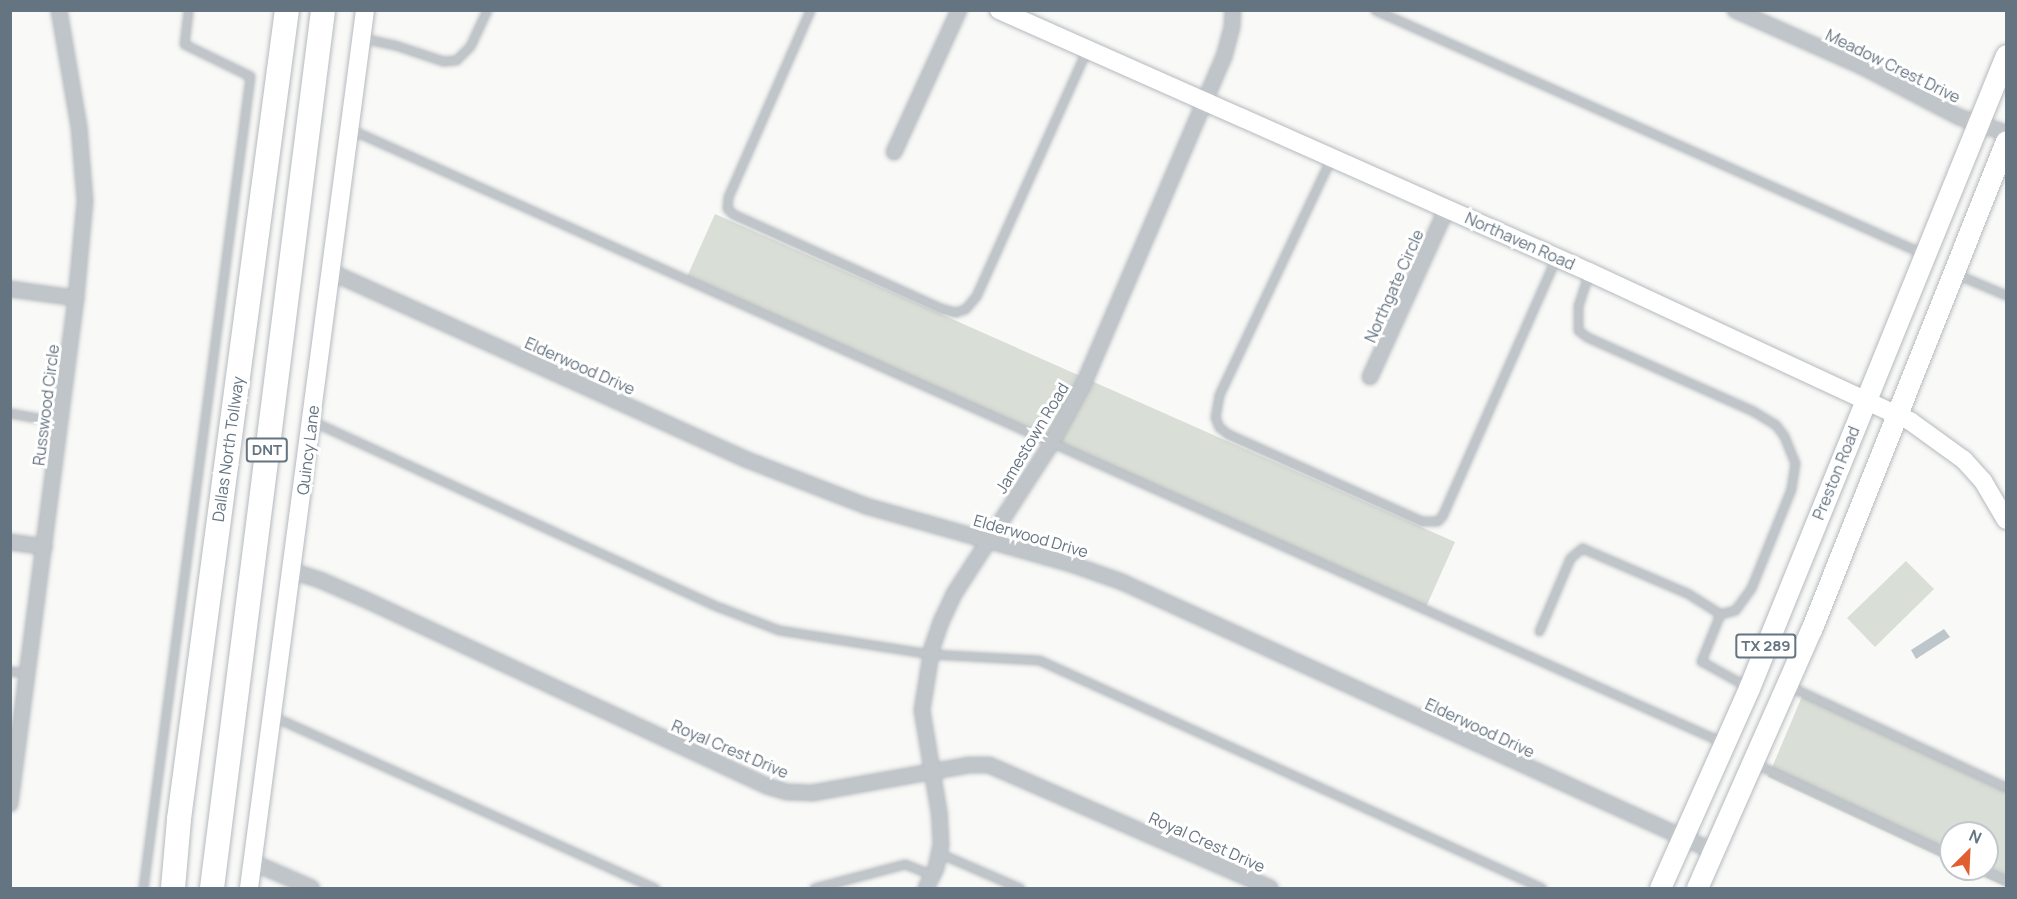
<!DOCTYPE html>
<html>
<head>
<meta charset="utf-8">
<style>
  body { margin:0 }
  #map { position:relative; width:2017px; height:899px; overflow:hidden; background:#f9f9f7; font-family:Manrope,sans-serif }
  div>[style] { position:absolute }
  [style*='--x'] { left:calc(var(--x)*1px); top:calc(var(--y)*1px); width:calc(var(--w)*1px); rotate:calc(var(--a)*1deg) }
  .green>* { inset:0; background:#d9ded6 }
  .water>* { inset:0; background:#bcc6cb }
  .roads { filter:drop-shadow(0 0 2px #b5babf) drop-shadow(0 0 2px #b5babf) }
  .lane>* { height:7px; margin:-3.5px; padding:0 3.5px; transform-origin:3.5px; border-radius:3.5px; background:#c0c5c9 }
  .street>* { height:14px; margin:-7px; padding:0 7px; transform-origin:7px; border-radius:7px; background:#c0c5c9 }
  .secondary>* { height:18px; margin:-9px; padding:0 9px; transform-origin:9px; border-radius:9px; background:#fff }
  .primary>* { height:21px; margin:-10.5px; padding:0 10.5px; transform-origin:10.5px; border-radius:10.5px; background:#fff }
  .highway>* { height:24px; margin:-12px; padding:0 12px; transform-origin:12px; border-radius:12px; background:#fff }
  span { translate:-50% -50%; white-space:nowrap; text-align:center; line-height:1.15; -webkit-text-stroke:6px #fff; paint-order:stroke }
  .shield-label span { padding:2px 4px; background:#fff; border:2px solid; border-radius:4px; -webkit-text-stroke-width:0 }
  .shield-label { font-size:15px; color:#657481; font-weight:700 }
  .street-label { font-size:16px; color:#657481 }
  .frame { position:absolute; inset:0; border:12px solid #657481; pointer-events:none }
  .north { position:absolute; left:1939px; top:821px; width:60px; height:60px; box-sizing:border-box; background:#fff; border:2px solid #c1c7cd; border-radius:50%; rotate:24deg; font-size:16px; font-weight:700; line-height:24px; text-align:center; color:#657481 }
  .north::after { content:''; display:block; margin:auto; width:21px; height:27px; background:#df5f31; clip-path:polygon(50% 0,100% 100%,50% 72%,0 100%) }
</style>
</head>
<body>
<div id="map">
  <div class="green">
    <div style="clip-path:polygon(715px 214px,1455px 542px,1426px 607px,686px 279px)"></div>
    <div style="clip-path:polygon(1906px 561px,1934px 589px,1875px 647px,1847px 618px)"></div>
    <div style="clip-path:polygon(1803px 694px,2006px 789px,2006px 887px,1967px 869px,1987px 869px,1987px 833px,1951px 833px,1951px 862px,1768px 777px)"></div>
  </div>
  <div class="water">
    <div style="clip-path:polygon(1944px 629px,1950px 637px,1916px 659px,1911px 650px)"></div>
  </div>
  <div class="roads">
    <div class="lane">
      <div style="--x:810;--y:10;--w:204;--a:113.7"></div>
      <div style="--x:728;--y:197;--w:11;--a:95"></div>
      <div style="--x:727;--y:208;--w:8;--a:45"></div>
      <div style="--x:733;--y:214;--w:227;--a:24.4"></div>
      <div style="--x:940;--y:308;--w:16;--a:15"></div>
      <div style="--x:955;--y:312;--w:10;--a:-17"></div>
      <div style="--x:965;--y:309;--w:17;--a:-50"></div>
      <div style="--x:976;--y:296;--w:271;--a:-65.8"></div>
      <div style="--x:1375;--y:10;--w:601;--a:23.96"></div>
      <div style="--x:362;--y:38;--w:34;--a:12"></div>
      <div style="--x:395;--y:45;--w:51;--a:18.4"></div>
      <div style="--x:443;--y:61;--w:13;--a:-4"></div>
      <div style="--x:456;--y:60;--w:20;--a:-45"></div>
      <div style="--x:470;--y:46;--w:40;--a:-65"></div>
      <div style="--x:352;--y:130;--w:1500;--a:24.07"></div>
      <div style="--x:1330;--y:160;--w:260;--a:115.3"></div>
      <div style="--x:1219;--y:395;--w:22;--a:100"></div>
      <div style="--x:1215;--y:417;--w:11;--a:68"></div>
      <div style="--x:1219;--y:427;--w:11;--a:38"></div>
      <div style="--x:1228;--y:434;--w:213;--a:24.2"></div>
      <div style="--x:1422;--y:521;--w:15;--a:0"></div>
      <div style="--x:1437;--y:521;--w:7;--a:-45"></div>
      <div style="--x:1442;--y:516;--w:282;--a:-66.2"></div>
      <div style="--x:1589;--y:272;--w:35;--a:108"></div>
      <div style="--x:1578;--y:305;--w:25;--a:90"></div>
      <div style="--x:1578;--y:330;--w:11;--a:38"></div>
      <div style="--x:1587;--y:337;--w:182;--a:24"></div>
      <div style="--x:1753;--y:411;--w:26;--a:31"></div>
      <div style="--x:1775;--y:424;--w:15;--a:53"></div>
      <div style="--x:1784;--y:436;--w:29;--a:68"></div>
      <div style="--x:1795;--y:463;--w:26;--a:99"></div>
      <div style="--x:1791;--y:489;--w:107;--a:112"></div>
      <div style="--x:1751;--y:588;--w:27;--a:126"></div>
      <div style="--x:1735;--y:610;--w:16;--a:165"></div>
      <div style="--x:1720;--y:614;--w:51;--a:112"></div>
      <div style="--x:1701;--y:661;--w:51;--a:29.1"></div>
      <div style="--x:1956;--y:274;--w:54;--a:22.8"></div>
      <div style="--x:10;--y:413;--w:51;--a:10.2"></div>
      <div style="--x:312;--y:421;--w:447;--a:24.6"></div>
      <div style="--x:719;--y:607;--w:64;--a:21"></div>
      <div style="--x:779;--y:630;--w:154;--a:9"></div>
      <div style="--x:931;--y:654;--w:108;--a:3.2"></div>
      <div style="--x:1039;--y:660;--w:552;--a:24.38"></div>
      <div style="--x:1539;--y:631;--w:79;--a:-67"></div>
      <div style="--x:1570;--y:558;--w:16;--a:-40"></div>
      <div style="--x:1582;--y:548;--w:114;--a:23.2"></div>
      <div style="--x:1687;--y:593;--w:39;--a:32"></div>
      <div style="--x:10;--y:671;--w:18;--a:6"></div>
      <div style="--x:1789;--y:686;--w:239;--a:25"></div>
      <div style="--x:272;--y:716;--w:420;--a:24.2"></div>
      <div style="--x:1754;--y:763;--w:217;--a:25"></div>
      <div style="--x:939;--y:853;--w:88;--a:23.4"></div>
      <div style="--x:1982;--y:869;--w:26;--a:25"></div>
      <div style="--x:143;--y:888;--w:819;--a:-82.49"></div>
      <div style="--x:250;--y:76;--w:73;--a:-154.1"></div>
      <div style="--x:184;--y:44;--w:34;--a:-83"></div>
      <div style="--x:814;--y:888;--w:94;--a:-14.8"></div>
      <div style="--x:905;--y:864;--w:29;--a:22"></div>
    </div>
    <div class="street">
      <div style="--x:1735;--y:10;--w:138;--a:24"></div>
      <div style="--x:1861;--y:66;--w:110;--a:27.5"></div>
      <div style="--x:1959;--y:117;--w:50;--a:18.8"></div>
      <div style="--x:894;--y:152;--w:156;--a:-65.4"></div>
      <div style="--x:331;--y:272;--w:454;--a:24.3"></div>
      <div style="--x:745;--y:459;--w:130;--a:21.2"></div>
      <div style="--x:866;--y:506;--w:213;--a:15.8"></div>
      <div style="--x:1071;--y:564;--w:54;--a:19.4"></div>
      <div style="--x:1122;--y:582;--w:652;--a:24.48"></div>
      <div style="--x:10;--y:289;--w:67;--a:7.8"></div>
      <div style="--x:1370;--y:377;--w:186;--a:-65.5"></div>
      <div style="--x:10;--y:542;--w:35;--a:8"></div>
      <div style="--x:292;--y:571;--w:29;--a:18"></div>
      <div style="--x:320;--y:580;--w:48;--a:23.4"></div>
      <div style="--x:364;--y:599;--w:444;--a:24.9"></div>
      <div style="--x:767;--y:786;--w:21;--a:17"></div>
      <div style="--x:787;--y:792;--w:25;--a:2"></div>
      <div style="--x:812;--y:793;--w:159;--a:-10.1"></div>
      <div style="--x:969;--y:765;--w:20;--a:0"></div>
      <div style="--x:989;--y:765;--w:307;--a:23.6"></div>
      <div style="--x:10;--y:804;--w:510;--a:-82.57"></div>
      <div style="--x:76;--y:298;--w:97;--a:-84.7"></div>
      <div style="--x:85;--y:201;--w:74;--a:-94.6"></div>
      <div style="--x:79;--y:127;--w:119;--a:-99.7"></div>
      <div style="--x:252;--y:862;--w:65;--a:23.4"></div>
      <div style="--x:926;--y:888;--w:22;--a:-63"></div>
      <div style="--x:936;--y:868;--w:24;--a:-78"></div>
      <div style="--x:941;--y:845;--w:33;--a:-93"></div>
      <div style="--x:939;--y:812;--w:103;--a:-99.5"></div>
      <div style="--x:922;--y:710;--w:63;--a:-80.8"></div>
      <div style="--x:932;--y:648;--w:28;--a:-71"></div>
      <div style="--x:941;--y:622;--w:31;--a:-65"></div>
      <div style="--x:954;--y:594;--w:179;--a:-57.1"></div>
      <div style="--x:1051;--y:444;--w:69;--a:-61.6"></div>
      <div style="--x:1084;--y:383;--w:355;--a:-66.8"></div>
      <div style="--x:1224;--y:57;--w:31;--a:-75"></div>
      <div style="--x:1232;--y:27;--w:17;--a:-87"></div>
    </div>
    <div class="secondary">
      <div style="--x:999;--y:10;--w:646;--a:23.94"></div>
      <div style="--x:1589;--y:272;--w:354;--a:24.9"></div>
      <div style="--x:1910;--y:421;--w:67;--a:35.8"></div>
      <div style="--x:1964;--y:460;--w:28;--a:48"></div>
      <div style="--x:1983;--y:481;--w:45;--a:59.5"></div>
      <div style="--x:249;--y:888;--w:886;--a:-82.47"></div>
    </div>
    <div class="primary">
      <div style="--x:1660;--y:888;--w:219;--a:-66"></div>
      <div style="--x:1749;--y:688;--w:683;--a:-67.9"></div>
      <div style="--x:1697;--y:888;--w:282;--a:-66.2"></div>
      <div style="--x:1811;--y:630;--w:526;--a:-68.26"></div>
    </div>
    <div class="highway">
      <div style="--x:173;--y:888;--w:69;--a:-85"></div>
      <div style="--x:179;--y:819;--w:816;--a:-82.4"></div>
      <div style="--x:212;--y:888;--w:885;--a:-82.79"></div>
    </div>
  </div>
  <div class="shield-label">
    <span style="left:267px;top:450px">DNT</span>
    <span style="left:1766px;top:646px">TX 289</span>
  </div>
  <div class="street-label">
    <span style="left:1893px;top:66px;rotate:26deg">Meadow Crest Drive</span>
    <span style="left:1520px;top:241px;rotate:24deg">Northaven Road</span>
    <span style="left:1394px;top:286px;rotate:-66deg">Northgate Circle</span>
    <span style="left:580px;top:366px;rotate:24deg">Elderwood Drive</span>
    <span style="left:46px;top:405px;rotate:-83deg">Russwood Circle</span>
    <span style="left:1032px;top:438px;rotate:-59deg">Jamestown Road</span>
    <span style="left:228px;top:449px;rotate:-82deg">Dallas North Tollway</span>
    <span style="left:308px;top:450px;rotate:-83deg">Quincy Lane</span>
    <span style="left:1836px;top:473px;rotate:-68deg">Preston Road</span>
    <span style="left:1031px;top:536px;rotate:16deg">Elderwood Drive</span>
    <span style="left:1480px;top:728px;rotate:25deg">Elderwood Drive</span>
    <span style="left:730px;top:749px;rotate:23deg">Royal Crest Drive</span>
    <span style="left:1207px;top:842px;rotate:24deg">Royal Crest Drive</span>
  </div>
  <div class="frame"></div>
  <div class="north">N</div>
</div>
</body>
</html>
